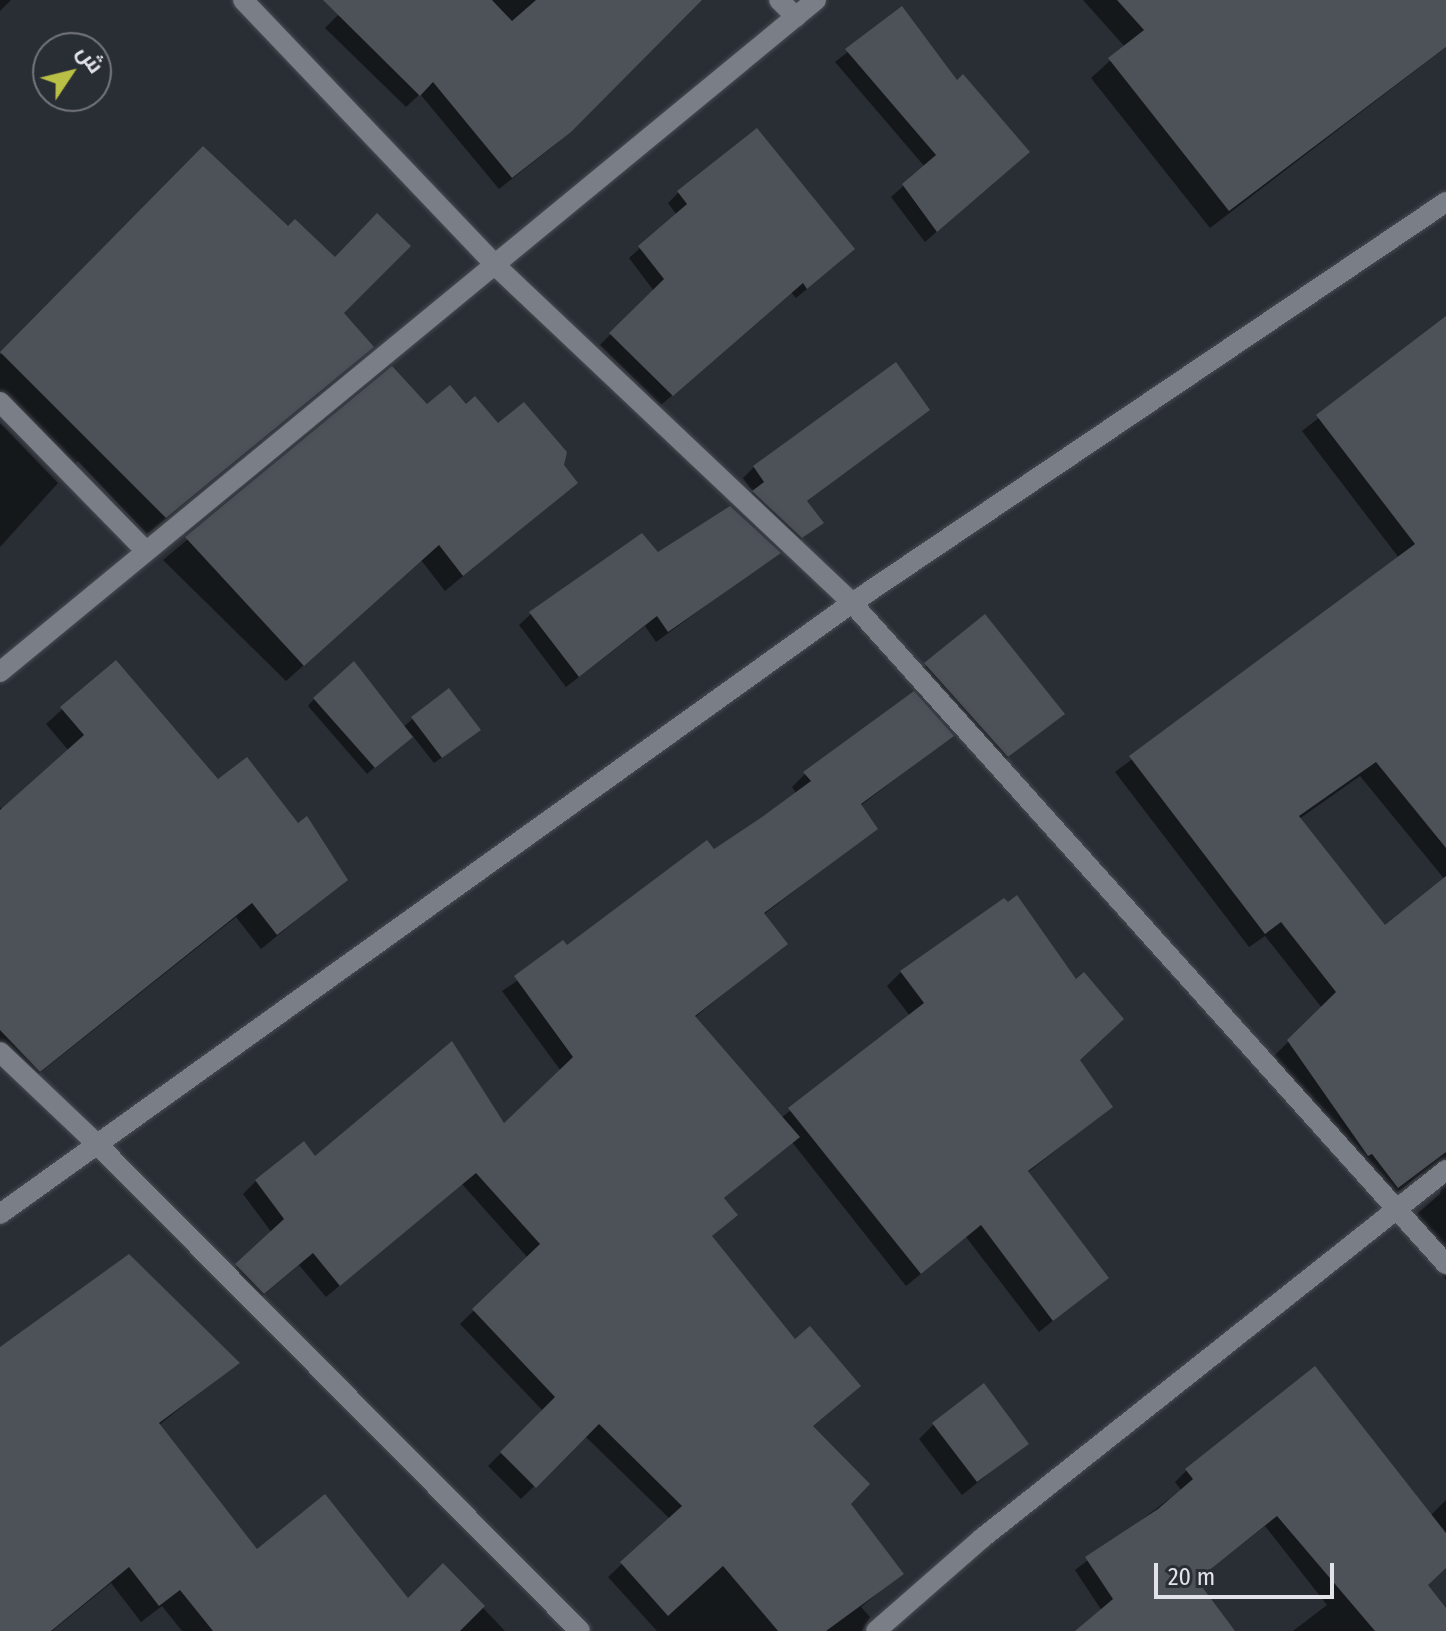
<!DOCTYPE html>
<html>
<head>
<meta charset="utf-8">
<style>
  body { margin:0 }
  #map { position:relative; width:1446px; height:1631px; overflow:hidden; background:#292d34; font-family:"Fira Sans Condensed",Cairo,sans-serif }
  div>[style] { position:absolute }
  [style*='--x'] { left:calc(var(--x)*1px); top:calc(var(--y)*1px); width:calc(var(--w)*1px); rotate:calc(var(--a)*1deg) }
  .shadow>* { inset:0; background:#0007 }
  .building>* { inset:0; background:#4d5158 }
  .roads { filter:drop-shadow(0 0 2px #484b51) drop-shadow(0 0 2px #484b51) }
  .minor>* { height:20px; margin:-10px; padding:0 10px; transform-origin:10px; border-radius:10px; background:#7a7e87 }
  .tertiary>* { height:20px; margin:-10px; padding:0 10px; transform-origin:10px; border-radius:10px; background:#7a7e87 }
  span { translate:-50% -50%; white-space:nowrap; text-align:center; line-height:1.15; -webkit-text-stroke:6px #292d34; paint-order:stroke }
  .north { position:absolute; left:32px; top:32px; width:80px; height:80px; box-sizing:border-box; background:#292d34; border:2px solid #73767c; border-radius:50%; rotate:55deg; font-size:22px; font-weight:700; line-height:32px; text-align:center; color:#e1e3e8 }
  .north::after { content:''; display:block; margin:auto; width:28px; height:36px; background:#bac045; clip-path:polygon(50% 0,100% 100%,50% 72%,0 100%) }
  .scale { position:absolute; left:1154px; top:1563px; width:180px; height:36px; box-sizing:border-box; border:4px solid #e1e3e8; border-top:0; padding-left:10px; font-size:24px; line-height:28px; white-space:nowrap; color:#e1e3e8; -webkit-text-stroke:6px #292d34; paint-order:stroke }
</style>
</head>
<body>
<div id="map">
  <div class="shadow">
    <div style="clip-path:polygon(0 0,11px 0,0 11px)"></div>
    <div style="clip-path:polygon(353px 0,660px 0,679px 20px,556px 144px,499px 189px,420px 94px,406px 107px,325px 28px)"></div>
    <div style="clip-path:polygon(1083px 0,1435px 0,1446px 14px,1446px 47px,1210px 228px,1091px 78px,1125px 47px)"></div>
    <div style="clip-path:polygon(902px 9px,1015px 163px,925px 242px,891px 197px,925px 167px,835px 62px)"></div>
    <div style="clip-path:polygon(757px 131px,842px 260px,796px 298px,791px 292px,661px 405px,600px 345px,654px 291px,629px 258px,677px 215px,668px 203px,678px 193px)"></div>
    <div style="clip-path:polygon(203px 149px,341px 313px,359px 359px,147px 534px,78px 461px,65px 474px,0 408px,0 355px)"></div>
    <div style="clip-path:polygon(1446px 319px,1446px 881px,1360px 776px,1299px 819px,1385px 927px,1446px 927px,1446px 1280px,1402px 1227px,1440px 1194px,1442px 1178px,1421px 1174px,1383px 1204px,1273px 1057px,1322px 1008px,1265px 936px,1249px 947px,1115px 772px,1399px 558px,1302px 431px)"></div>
    <div style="clip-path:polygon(392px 369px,427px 407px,466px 407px,562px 466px,575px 483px,445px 591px,421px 560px,286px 681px,163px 560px)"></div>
    <div style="clip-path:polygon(927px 410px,806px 502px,821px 523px,790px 548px,742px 503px,753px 492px,743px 478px,754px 467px)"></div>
    <div style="clip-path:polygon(0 423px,58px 483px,0 547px)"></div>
    <div style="clip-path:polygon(778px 553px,656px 642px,645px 626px,566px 687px,519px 625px,531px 614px)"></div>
    <div style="clip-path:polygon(984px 616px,1063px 714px,993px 769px,912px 678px)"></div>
    <div style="clip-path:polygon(115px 662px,218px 782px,298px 825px,346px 880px,261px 949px,236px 917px,23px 1086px,0 1064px,0 807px,3px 810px,69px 751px,46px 724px)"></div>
    <div style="clip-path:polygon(448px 690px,471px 737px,434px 763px,412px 735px,367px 774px,308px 706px,314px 699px,403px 727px)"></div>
    <div style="clip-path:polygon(914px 694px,952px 736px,860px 806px,875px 829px,763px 915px,785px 944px,694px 1018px,781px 1118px,910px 1016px,887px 986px,901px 972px,1004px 900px,1078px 1060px,1111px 1107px,1027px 1173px,1107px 1277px,1039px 1332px,966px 1237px,906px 1286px,792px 1142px,723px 1199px,735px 1215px,711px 1237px,795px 1342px,858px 1386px,811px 1427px,848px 1504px,901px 1574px,861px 1607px,870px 1617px,862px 1631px,657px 1631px,608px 1577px,670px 1519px,585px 1436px,521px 1499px,488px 1466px,543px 1411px,460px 1324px,528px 1258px,462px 1184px,326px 1297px,299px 1265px,250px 1306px,223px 1279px,272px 1233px,243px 1194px,256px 1181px,315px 1159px,504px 1126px,561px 1071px,502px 991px,797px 794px,792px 787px,805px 774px)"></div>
    <div style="clip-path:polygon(0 1350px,237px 1363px,159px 1425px,256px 1552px,408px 1601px,443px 1566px,505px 1631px,182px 1631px,162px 1606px,141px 1622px,111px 1583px,52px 1631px,0 1631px)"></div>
    <div style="clip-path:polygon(1315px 1369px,1430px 1516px,1446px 1500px,1446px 1566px,1425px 1585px,1446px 1611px,1446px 1631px,1293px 1631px,1327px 1605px,1265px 1526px,1195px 1581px,1233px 1631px,1079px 1631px,1102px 1611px,1075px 1570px,1181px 1490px,1175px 1482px,1186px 1471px)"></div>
    <div style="clip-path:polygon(933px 1425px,1027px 1443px,962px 1495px,919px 1439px)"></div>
  </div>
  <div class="building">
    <div style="clip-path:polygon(323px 0,492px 0,512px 21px,536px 0,702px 0,571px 132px,512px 178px,433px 82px,420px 96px)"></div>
    <div style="clip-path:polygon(1117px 0,1446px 0,1446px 47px,1229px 211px,1108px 58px,1144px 30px)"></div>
    <div style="clip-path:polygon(902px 6px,957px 80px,963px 74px,1030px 152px,937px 232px,902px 184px,936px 155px,845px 49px)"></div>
    <div style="clip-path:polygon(757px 128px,855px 249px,807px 289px,803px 283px,673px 396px,609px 333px,664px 279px,638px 246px,687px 204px,677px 191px)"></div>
    <div style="clip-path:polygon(203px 146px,288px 226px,295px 219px,335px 257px,377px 213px,411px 246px,344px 313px,374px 347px,166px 518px,0 352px)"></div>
    <div style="clip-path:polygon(1446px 316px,1446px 848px,1376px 762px,1299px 816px,1385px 925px,1446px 876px,1446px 1152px,1398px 1188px,1372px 1154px,1368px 1156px,1287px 1040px,1336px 992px,1281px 922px,1265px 934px,1129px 756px,1415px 544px,1316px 415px)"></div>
    <div style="clip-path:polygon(896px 362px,930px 410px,807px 501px,824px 523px,802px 538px,752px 491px,764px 482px,753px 466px)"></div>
    <div style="clip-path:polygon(392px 366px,427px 404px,450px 385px,466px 404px,475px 396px,498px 423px,524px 402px,567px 452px,564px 465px,578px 483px,463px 576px,439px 545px,304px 666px,185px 537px)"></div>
    <div style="clip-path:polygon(730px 506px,781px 553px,668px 632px,657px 616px,579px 677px,529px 612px,642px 533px,658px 552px)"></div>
    <div style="clip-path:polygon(985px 614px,1065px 714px,1008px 757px,924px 663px)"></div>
    <div style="clip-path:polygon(116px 660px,218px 779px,247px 757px,298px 823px,307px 816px,348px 880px,277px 935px,252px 903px,40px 1072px,0 1030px,0 810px,84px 735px,60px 707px)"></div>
    <div style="clip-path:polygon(354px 661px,413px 737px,375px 768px,313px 698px)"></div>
    <div style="clip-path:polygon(449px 688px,481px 730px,442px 758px,411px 717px)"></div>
    <div style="clip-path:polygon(914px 691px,954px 736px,861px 804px,878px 829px,764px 913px,788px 944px,695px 1016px,800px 1137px,724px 1198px,738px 1215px,712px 1236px,795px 1339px,810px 1326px,861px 1386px,813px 1426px,870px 1484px,851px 1504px,904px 1574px,826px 1631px,778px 1631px,723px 1566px,668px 1616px,620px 1562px,682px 1506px,599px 1424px,536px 1488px,500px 1452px,555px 1397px,472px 1309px,540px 1244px,476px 1173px,340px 1286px,313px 1253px,264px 1294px,235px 1264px,284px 1219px,255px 1180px,304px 1141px,315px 1156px,452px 1041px,504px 1123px,573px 1057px,514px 976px,563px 940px,567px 945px,707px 840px,714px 849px,762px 817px,811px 781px,803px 772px)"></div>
    <div style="clip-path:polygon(1017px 895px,1076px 979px,1084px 972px,1124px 1019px,1080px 1060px,1113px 1107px,1028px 1171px,1109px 1278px,1053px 1321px,981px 1225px,921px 1274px,788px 1108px,924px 1003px,900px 971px,1004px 898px,1008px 902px)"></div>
    <div style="clip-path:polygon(129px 1254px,240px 1363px,159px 1423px,257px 1549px,325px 1494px,408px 1598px,443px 1563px,485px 1606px,460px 1631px,213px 1631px,180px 1590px,159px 1606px,129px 1567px,51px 1631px,0 1631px,0 1347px)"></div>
    <div style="clip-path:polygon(1315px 1366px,1446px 1533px,1446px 1568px,1428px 1585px,1446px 1608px,1446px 1631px,1375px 1631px,1277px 1516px,1197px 1580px,1235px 1631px,1075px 1631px,1113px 1599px,1085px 1557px,1158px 1509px,1193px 1479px,1185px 1469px)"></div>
    <div style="clip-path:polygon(984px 1383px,1029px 1444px,977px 1482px,932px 1423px)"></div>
  </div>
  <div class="roads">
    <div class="minor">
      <div style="--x:243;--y:0;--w:367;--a:46.4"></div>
      <div style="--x:496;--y:266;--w:490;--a:43.4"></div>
      <div style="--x:852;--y:603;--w:889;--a:48.06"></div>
      <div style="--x:779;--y:0;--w:24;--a:45"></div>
      <div style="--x:0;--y:402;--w:206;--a:45.6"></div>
      <div style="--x:0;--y:672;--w:1057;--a:-39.47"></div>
      <div style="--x:0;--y:1052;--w:134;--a:43.5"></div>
      <div style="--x:97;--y:1144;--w:686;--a:45.24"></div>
      <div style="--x:876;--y:1631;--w:140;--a:-41.2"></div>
      <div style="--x:981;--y:1539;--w:594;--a:-38.43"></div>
    </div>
    <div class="tertiary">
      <div style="--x:0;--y:1214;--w:1048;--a:-35.65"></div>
      <div style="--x:852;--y:603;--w:717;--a:-34.02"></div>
    </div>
  </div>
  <div class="north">ش</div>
  <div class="scale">20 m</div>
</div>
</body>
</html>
